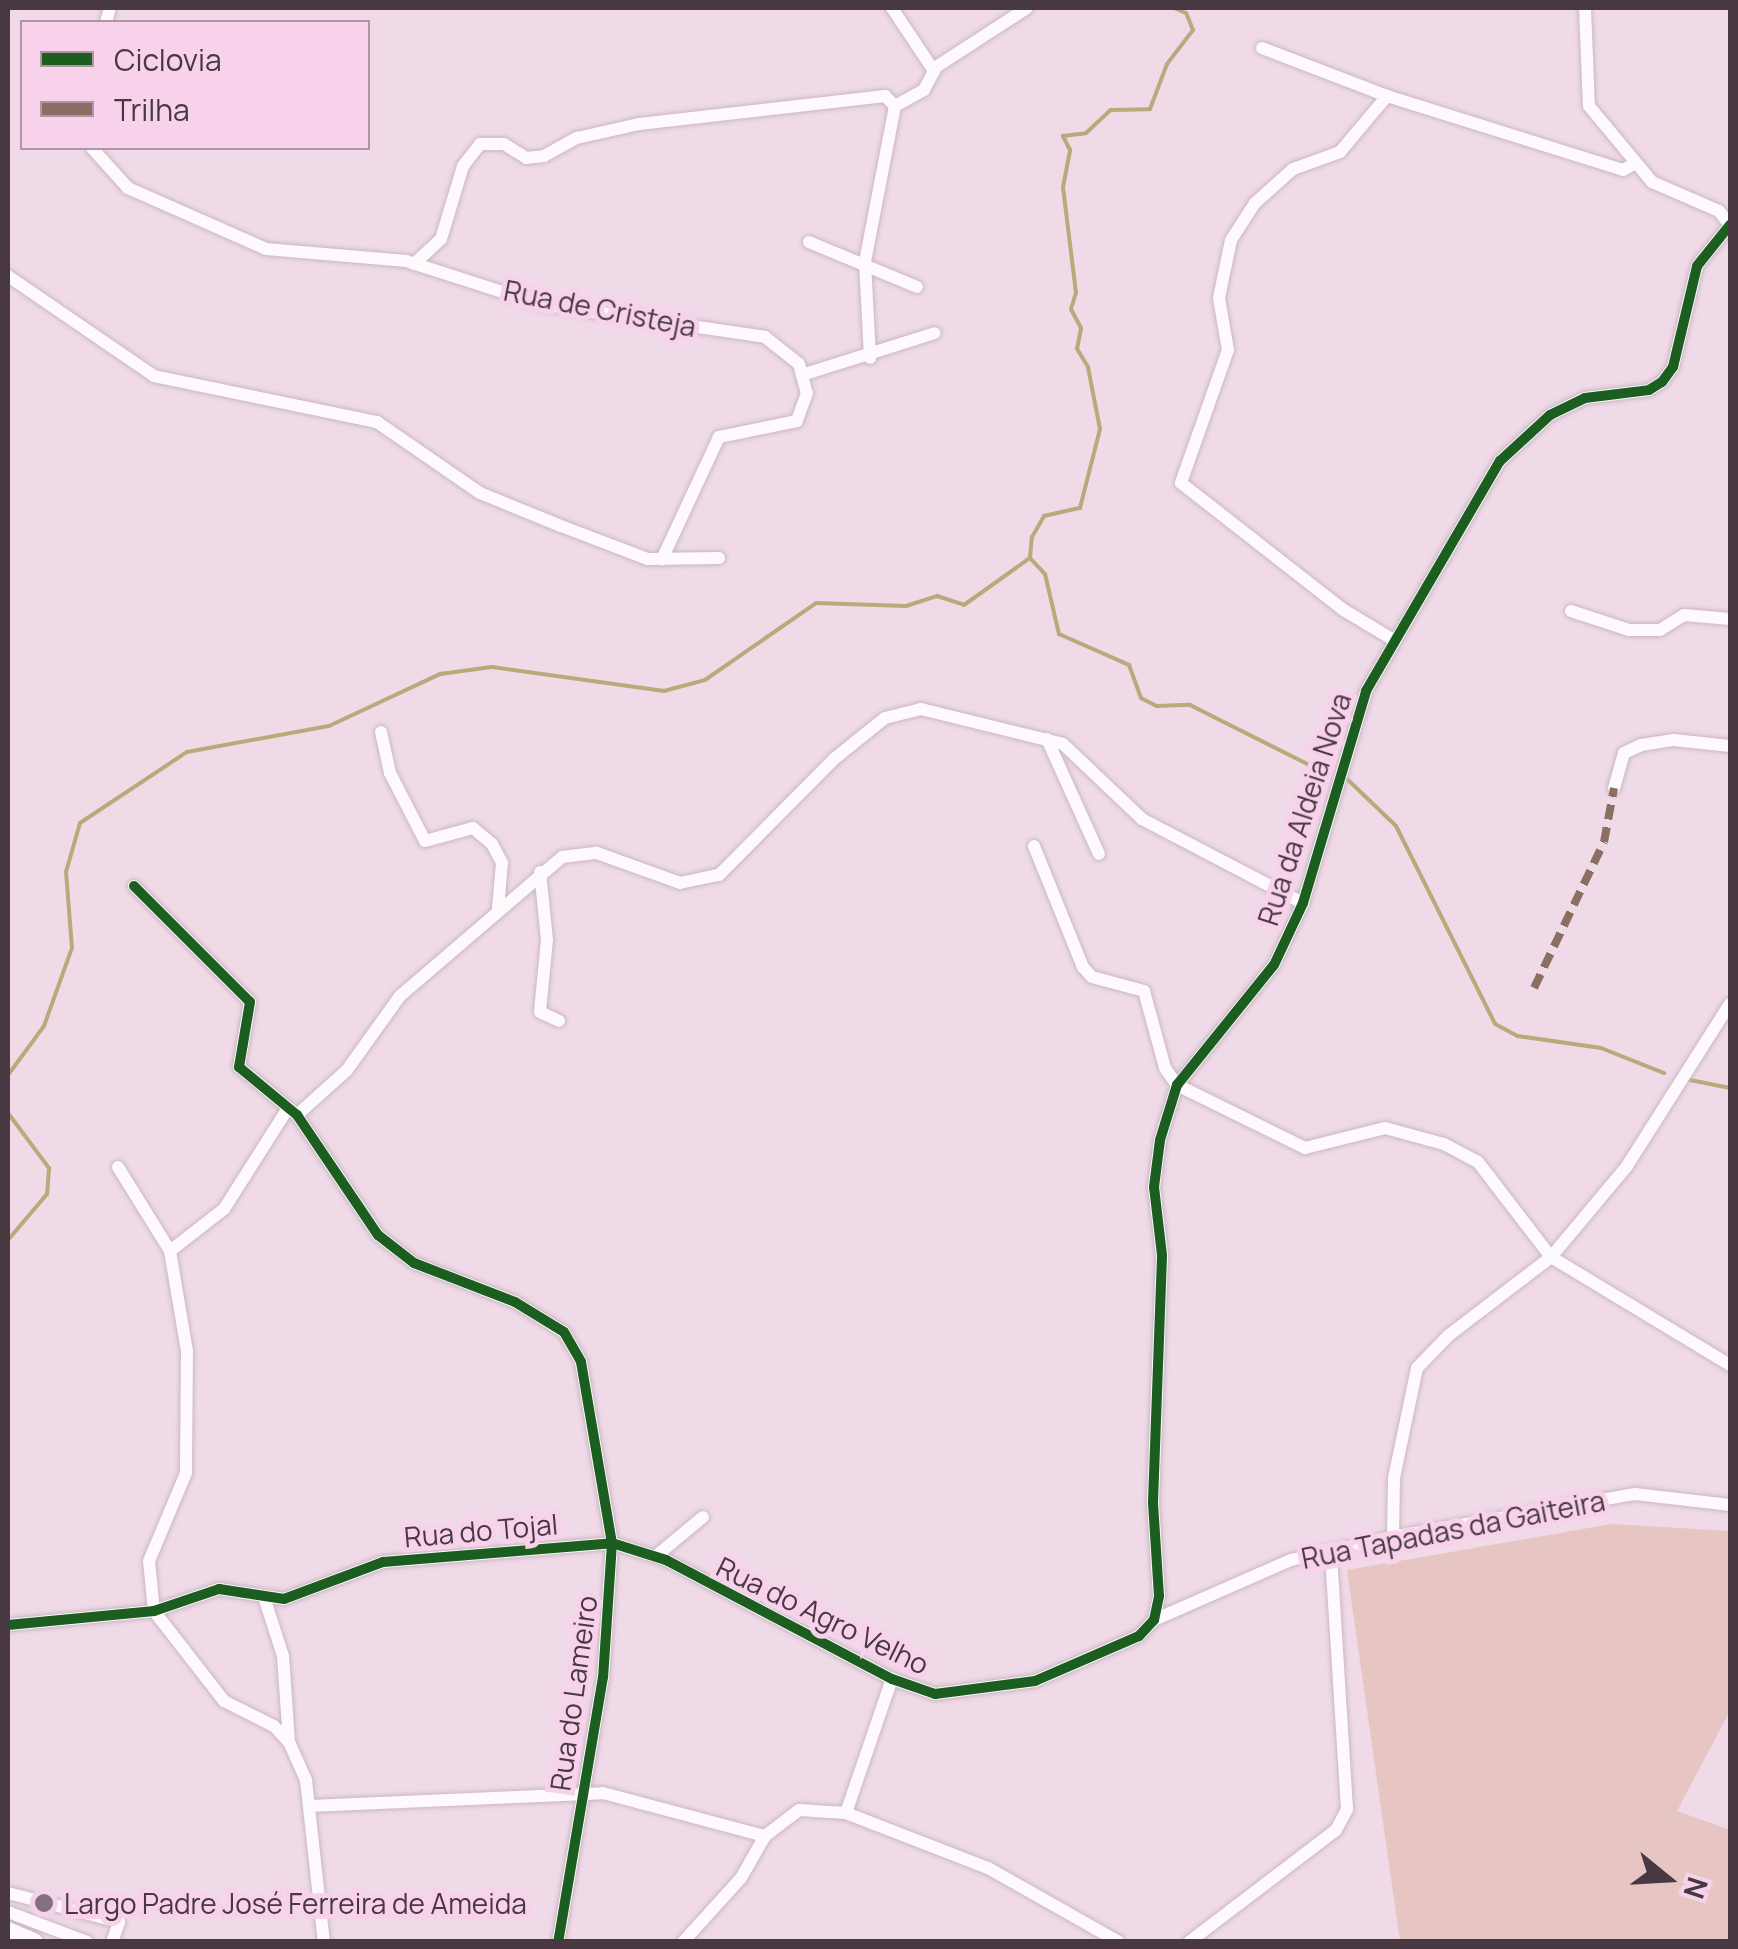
<!DOCTYPE html>
<html>
<head>
<meta charset="utf-8">
<style>
  body { margin:0 }
  #map { position:relative; width:1738px; height:1949px; overflow:hidden; background:#f0dae8; font-family:Manrope,sans-serif }
  div>[style] { position:absolute }
  [style*='--x'] { left:calc(var(--x)*1px); top:calc(var(--y)*1px); width:calc(var(--w)*1px); rotate:calc(var(--a)*1deg) }
  .green>* { inset:0; background:#e7c5c3 }
  .stream>* { height:4px; margin:-2px; padding:0 2px; transform-origin:2px; border-radius:2px; background:#b9aa7c }
  .roads { filter:drop-shadow(0 0 2px #c9b8c3) drop-shadow(0 0 2px #c9b8c3) }
  .street>* { height:12px; margin:-6px; padding:0 6px; transform-origin:6px; border-radius:6px; background:#fdf9fc }
  .secondary>* { height:18px; margin:-9px; padding:0 9px; transform-origin:9px; border-radius:9px; background:#fdf9fc }
  .quiet>* { height:8px; margin-top:-4px; transform-origin:0; background:repeating-linear-gradient(90deg,#8d6e63 0 15px,transparent 0 23px) }
  .cycleway>* { height:10px; margin:-5px; padding:0 5px; transform-origin:5px; border-radius:5px; background:#1b5e20 }
  .dots>* { width:28px; height:28px; translate:-50% -50%; box-sizing:border-box; border:5px solid #f8d2ea; border-radius:50% }
  span { translate:-50% -50%; white-space:nowrap; text-align:center; line-height:1.15; -webkit-text-stroke:10px #f8d2ea; paint-order:stroke }
  .street-label { font-size:28px; color:#473841 }
  .poi-label { font-size:28px; color:#473841 }
  .left { translate:0 -50%; text-align:left }
  .frame { position:absolute; inset:0; border:10px solid #473841; pointer-events:none }
  .legend { position:absolute; left:20px; top:20px; width:350px; height:130px; box-sizing:border-box; background:#f8d2ea; border:2px solid #b194a6; margin:0; padding:12px 18px; list-style:none; font-size:30px; color:#473841 }
  .legend li { display:flex; align-items:center; gap:20px; height:50px }
  .legend b { width:50px; border:2px solid #b194a6 }
  .north { position:absolute; left:1618px; top:1829px; width:100px; height:100px; -webkit-text-stroke:8px #f8d2ea; paint-order:stroke; rotate:108deg; font-size:28px; font-weight:700; line-height:40px; text-align:center; color:#473841 }
  .north::after { content:''; display:block; margin:auto; width:35px; height:45px; background:#473841; clip-path:polygon(50% 0,100% 100%,50% 72%,0 100%) }
</style>
</head>
<body>
<div id="map">
  <div class="green">
    <div style="clip-path:polygon(1612px 1524px,1730px 1531px,1730px 1711px,1677px 1811px,1730px 1830px,1730px 1941px,1400px 1941px,1347px 1570px)"></div>
  </div>
  <div class="stream">
    <div style="--x:1030;--y:558;--w:21;--a:-85"></div>
    <div style="--x:1032;--y:537;--w:24;--a:-60"></div>
    <div style="--x:1044;--y:516;--w:37;--a:-13"></div>
    <div style="--x:1080;--y:508;--w:81;--a:-75.8"></div>
    <div style="--x:1100;--y:429;--w:63;--a:-101"></div>
    <div style="--x:1088;--y:367;--w:21;--a:-121"></div>
    <div style="--x:1077;--y:349;--w:21;--a:-79"></div>
    <div style="--x:1081;--y:328;--w:21;--a:-118"></div>
    <div style="--x:1071;--y:309;--w:17;--a:-73"></div>
    <div style="--x:1076;--y:293;--w:107;--a:-97"></div>
    <div style="--x:1063;--y:187;--w:38;--a:-79"></div>
    <div style="--x:1070;--y:150;--w:16;--a:-117"></div>
    <div style="--x:1063;--y:136;--w:23;--a:-7"></div>
    <div style="--x:1086;--y:133;--w:34;--a:-43"></div>
    <div style="--x:1111;--y:110;--w:39;--a:-1"></div>
    <div style="--x:1150;--y:109;--w:48;--a:-69.3"></div>
    <div style="--x:1167;--y:64;--w:43;--a:-52.6"></div>
    <div style="--x:1193;--y:30;--w:18;--a:-112"></div>
    <div style="--x:1186;--y:13;--w:13;--a:-157"></div>
    <div style="--x:1030;--y:558;--w:22;--a:47"></div>
    <div style="--x:1045;--y:574;--w:62;--a:76.9"></div>
    <div style="--x:1059;--y:634;--w:77;--a:23.9"></div>
    <div style="--x:1129;--y:665;--w:35;--a:70"></div>
    <div style="--x:1141;--y:698;--w:18;--a:27"></div>
    <div style="--x:1157;--y:706;--w:33;--a:-2"></div>
    <div style="--x:1190;--y:705;--w:151;--a:26.7"></div>
    <div style="--x:1346;--y:778;--w:69;--a:43.8"></div>
    <div style="--x:1396;--y:826;--w:221;--a:63.4"></div>
    <div style="--x:1495;--y:1024;--w:26;--a:28"></div>
    <div style="--x:1518;--y:1036;--w:84;--a:8.2"></div>
    <div style="--x:1601;--y:1048;--w:68;--a:21.6"></div>
    <div style="--x:8;--y:1075;--w:61;--a:-53.7"></div>
    <div style="--x:44;--y:1026;--w:83;--a:-70.3"></div>
    <div style="--x:72;--y:948;--w:76;--a:-94.5"></div>
    <div style="--x:66;--y:872;--w:51;--a:-74.1"></div>
    <div style="--x:80;--y:823;--w:128;--a:-33.6"></div>
    <div style="--x:187;--y:752;--w:144;--a:-10.4"></div>
    <div style="--x:329;--y:726;--w:123;--a:-25.1"></div>
    <div style="--x:440;--y:674;--w:52;--a:-7.7"></div>
    <div style="--x:492;--y:667;--w:174;--a:7.9"></div>
    <div style="--x:664;--y:691;--w:42;--a:-15"></div>
    <div style="--x:705;--y:680;--w:135;--a:-34.7"></div>
    <div style="--x:816;--y:603;--w:90;--a:1.9"></div>
    <div style="--x:906;--y:606;--w:33;--a:-18"></div>
    <div style="--x:937;--y:596;--w:28;--a:18"></div>
    <div style="--x:964;--y:605;--w:81;--a:-35.5"></div>
    <div style="--x:1690;--y:1080;--w:41;--a:11.3"></div>
    <div style="--x:8;--y:1113;--w:69;--a:53.3"></div>
    <div style="--x:49;--y:1168;--w:26;--a:94"></div>
    <div style="--x:47;--y:1194;--w:60;--a:130.3"></div>
  </div>
  <div class="roads">
    <div class="street">
      <div style="--x:892;--y:8;--w:76;--a:56.3"></div>
      <div style="--x:1585;--y:8;--w:98;--a:87.7"></div>
      <div style="--x:1589;--y:106;--w:99;--a:50.3"></div>
      <div style="--x:1652;--y:182;--w:73;--a:23.4"></div>
      <div style="--x:1719;--y:211;--w:18;--a:52"></div>
      <div style="--x:106;--y:22;--w:15;--a:-74"></div>
      <div style="--x:1262;--y:48;--w:134;--a:21"></div>
      <div style="--x:1387;--y:96;--w:247;--a:17.4"></div>
      <div style="--x:1623;--y:170;--w:13;--a:-29"></div>
      <div style="--x:1387;--y:96;--w:73;--a:130"></div>
      <div style="--x:1340;--y:152;--w:50;--a:160.1"></div>
      <div style="--x:1293;--y:169;--w:51;--a:138.2"></div>
      <div style="--x:1255;--y:203;--w:44;--a:123"></div>
      <div style="--x:1231;--y:240;--w:59;--a:101.7"></div>
      <div style="--x:1219;--y:298;--w:53;--a:80.2"></div>
      <div style="--x:1228;--y:350;--w:141;--a:109.5"></div>
      <div style="--x:1181;--y:483;--w:204;--a:38"></div>
      <div style="--x:1342;--y:609;--w:58;--a:31"></div>
      <div style="--x:895;--y:106;--w:33;--a:-29"></div>
      <div style="--x:924;--y:90;--w:26;--a:-62"></div>
      <div style="--x:936;--y:67;--w:108;--a:-33"></div>
      <div style="--x:92;--y:148;--w:54;--a:48"></div>
      <div style="--x:128;--y:188;--w:151;--a:23.8"></div>
      <div style="--x:266;--y:249;--w:141;--a:4.9"></div>
      <div style="--x:406;--y:261;--w:141;--a:17.8"></div>
      <div style="--x:540;--y:304;--w:227;--a:8.3"></div>
      <div style="--x:765;--y:337;--w:43;--a:38.5"></div>
      <div style="--x:799;--y:364;--w:30;--a:75"></div>
      <div style="--x:807;--y:393;--w:30;--a:110"></div>
      <div style="--x:797;--y:421;--w:80;--a:168.4"></div>
      <div style="--x:719;--y:437;--w:135;--a:115"></div>
      <div style="--x:809;--y:242;--w:117;--a:22.6"></div>
      <div style="--x:414;--y:264;--w:37;--a:-43"></div>
      <div style="--x:441;--y:239;--w:76;--a:-73.2"></div>
      <div style="--x:463;--y:166;--w:28;--a:-52"></div>
      <div style="--x:480;--y:144;--w:24;--a:0"></div>
      <div style="--x:504;--y:144;--w:26;--a:32"></div>
      <div style="--x:526;--y:158;--w:18;--a:-6"></div>
      <div style="--x:544;--y:156;--w:38;--a:-29"></div>
      <div style="--x:577;--y:138;--w:64;--a:-12.7"></div>
      <div style="--x:639;--y:124;--w:248;--a:-6.5"></div>
      <div style="--x:885;--y:96;--w:14;--a:45"></div>
      <div style="--x:895;--y:106;--w:159;--a:100.9"></div>
      <div style="--x:865;--y:262;--w:96;--a:87"></div>
      <div style="--x:8;--y:276;--w:177;--a:34.4"></div>
      <div style="--x:154;--y:376;--w:228;--a:11.7"></div>
      <div style="--x:377;--y:422;--w:125;--a:34.6"></div>
      <div style="--x:480;--y:493;--w:87;--a:22.2"></div>
      <div style="--x:561;--y:526;--w:93;--a:20.8"></div>
      <div style="--x:648;--y:559;--w:71;--a:-0.8"></div>
      <div style="--x:802;--y:375;--w:139;--a:-17.5"></div>
      <div style="--x:1571;--y:611;--w:61;--a:18.1"></div>
      <div style="--x:1629;--y:630;--w:31;--a:0"></div>
      <div style="--x:1660;--y:630;--w:28;--a:-32"></div>
      <div style="--x:1684;--y:615;--w:46;--a:5"></div>
      <div style="--x:381;--y:732;--w:42;--a:77.6"></div>
      <div style="--x:390;--y:773;--w:76;--a:62.8"></div>
      <div style="--x:425;--y:841;--w:50;--a:-15.2"></div>
      <div style="--x:473;--y:828;--w:25;--a:40"></div>
      <div style="--x:492;--y:844;--w:21;--a:62"></div>
      <div style="--x:502;--y:863;--w:45;--a:95.1"></div>
      <div style="--x:1047;--y:739;--w:126;--a:65.7"></div>
      <div style="--x:1614;--y:788;--w:36;--a:-74"></div>
      <div style="--x:1624;--y:753;--w:19;--a:-25"></div>
      <div style="--x:1641;--y:745;--w:33;--a:-9"></div>
      <div style="--x:1674;--y:740;--w:56;--a:6.1"></div>
      <div style="--x:1034;--y:846;--w:131;--a:68"></div>
      <div style="--x:1083;--y:967;--w:13;--a:48"></div>
      <div style="--x:1092;--y:977;--w:54;--a:15.1"></div>
      <div style="--x:1144;--y:991;--w:80;--a:74.7"></div>
      <div style="--x:1165;--y:1068;--w:21;--a:55"></div>
      <div style="--x:1177;--y:1085;--w:143;--a:26.2"></div>
      <div style="--x:1305;--y:1148;--w:82;--a:-14"></div>
      <div style="--x:1385;--y:1128;--w:61;--a:15.2"></div>
      <div style="--x:1444;--y:1144;--w:38;--a:28"></div>
      <div style="--x:1478;--y:1162;--w:120;--a:52.5"></div>
      <div style="--x:1551;--y:1257;--w:209;--a:31.1"></div>
      <div style="--x:540;--y:872;--w:68;--a:84.1"></div>
      <div style="--x:547;--y:940;--w:72;--a:95.6"></div>
      <div style="--x:540;--y:1012;--w:21;--a:25"></div>
      <div style="--x:134;--y:886;--w:164;--a:45"></div>
      <div style="--x:250;--y:1002;--w:66;--a:99.6"></div>
      <div style="--x:239;--y:1067;--w:75;--a:39.6"></div>
      <div style="--x:297;--y:1115;--w:145;--a:56"></div>
      <div style="--x:378;--y:1235;--w:46;--a:37.9"></div>
      <div style="--x:414;--y:1263;--w:108;--a:21.1"></div>
      <div style="--x:515;--y:1302;--w:57;--a:31.5"></div>
      <div style="--x:564;--y:1332;--w:34;--a:60"></div>
      <div style="--x:581;--y:1362;--w:184;--a:80.3"></div>
      <div style="--x:612;--y:1543;--w:134;--a:93.8"></div>
      <div style="--x:603;--y:1677;--w:269;--a:99.6"></div>
      <div style="--x:297;--y:1115;--w:67;--a:-42"></div>
      <div style="--x:347;--y:1070;--w:91;--a:-54.4"></div>
      <div style="--x:400;--y:996;--w:213;--a:-40.6"></div>
      <div style="--x:562;--y:857;--w:35;--a:-7"></div>
      <div style="--x:597;--y:853;--w:88;--a:19.9"></div>
      <div style="--x:680;--y:883;--w:40;--a:-12"></div>
      <div style="--x:719;--y:875;--w:163;--a:-45.2"></div>
      <div style="--x:834;--y:759;--w:65;--a:-38.8"></div>
      <div style="--x:885;--y:718;--w:37;--a:-14"></div>
      <div style="--x:921;--y:709;--w:146;--a:13.8"></div>
      <div style="--x:1063;--y:744;--w:109;--a:43.5"></div>
      <div style="--x:1142;--y:819;--w:182;--a:27.6"></div>
      <div style="--x:118;--y:1167;--w:99;--a:58.2"></div>
      <div style="--x:170;--y:1251;--w:101;--a:80.4"></div>
      <div style="--x:187;--y:1351;--w:122;--a:90.5"></div>
      <div style="--x:186;--y:1473;--w:95;--a:112.8"></div>
      <div style="--x:149;--y:1561;--w:50;--a:84.3"></div>
      <div style="--x:154;--y:1611;--w:114;--a:52.1"></div>
      <div style="--x:224;--y:1701;--w:56;--a:26.6"></div>
      <div style="--x:274;--y:1726;--w:22;--a:47"></div>
      <div style="--x:170;--y:1251;--w:68;--a:-37.9"></div>
      <div style="--x:224;--y:1209;--w:120;--a:-57.6"></div>
      <div style="--x:1393;--y:1537;--w:59;--a:-89"></div>
      <div style="--x:1394;--y:1478;--w:112;--a:-78.2"></div>
      <div style="--x:1417;--y:1368;--w:46;--a:-45.9"></div>
      <div style="--x:1449;--y:1335;--w:128;--a:-37.4"></div>
      <div style="--x:1551;--y:1257;--w:119;--a:-50.1"></div>
      <div style="--x:1627;--y:1166;--w:192;--a:-57.6"></div>
      <div style="--x:656;--y:1556;--w:61;--a:-39.7"></div>
      <div style="--x:265;--y:1600;--w:59;--a:72.2"></div>
      <div style="--x:283;--y:1656;--w:86;--a:86"></div>
      <div style="--x:289;--y:1742;--w:42;--a:65.9"></div>
      <div style="--x:306;--y:1780;--w:163;--a:83.7"></div>
      <div style="--x:1154;--y:1620;--w:150;--a:-23.7"></div>
      <div style="--x:1291;--y:1560;--w:105;--a:-12.7"></div>
      <div style="--x:1393;--y:1537;--w:246;--a:-10.1"></div>
      <div style="--x:1635;--y:1494;--w:96;--a:6.6"></div>
      <div style="--x:8;--y:1625;--w:147;--a:-5.5"></div>
      <div style="--x:154;--y:1611;--w:69;--a:-18.7"></div>
      <div style="--x:219;--y:1589;--w:66;--a:8.7"></div>
      <div style="--x:284;--y:1599;--w:106;--a:-20.5"></div>
      <div style="--x:383;--y:1562;--w:230;--a:-4.7"></div>
      <div style="--x:612;--y:1543;--w:57;--a:17.5"></div>
      <div style="--x:666;--y:1560;--w:255;--a:27.8"></div>
      <div style="--x:892;--y:1679;--w:46;--a:19.2"></div>
      <div style="--x:935;--y:1694;--w:101;--a:-7.4"></div>
      <div style="--x:1035;--y:1681;--w:113;--a:-23.4"></div>
      <div style="--x:1139;--y:1636;--w:22;--a:-47"></div>
      <div style="--x:1154;--y:1620;--w:25;--a:-78"></div>
      <div style="--x:1159;--y:1596;--w:94;--a:-93.7"></div>
      <div style="--x:1153;--y:1502;--w:247;--a:-87.9"></div>
      <div style="--x:1162;--y:1255;--w:68;--a:-96.7"></div>
      <div style="--x:1154;--y:1187;--w:47;--a:-82.7"></div>
      <div style="--x:1160;--y:1140;--w:58;--a:-72.8"></div>
      <div style="--x:1177;--y:1085;--w:154;--a:-51.1"></div>
      <div style="--x:1274;--y:965;--w:68;--a:-64.9"></div>
      <div style="--x:1303;--y:903;--w:221;--a:-73.4"></div>
      <div style="--x:1366;--y:691;--w:266;--a:-59.8"></div>
      <div style="--x:1500;--y:461;--w:68;--a:-42.6"></div>
      <div style="--x:1550;--y:415;--w:39;--a:-26"></div>
      <div style="--x:1585;--y:398;--w:64;--a:-7.1"></div>
      <div style="--x:1649;--y:390;--w:15;--a:-32"></div>
      <div style="--x:1662;--y:382;--w:19;--a:-54"></div>
      <div style="--x:1673;--y:367;--w:104;--a:-76.6"></div>
      <div style="--x:1697;--y:266;--w:53;--a:-51.2"></div>
      <div style="--x:310;--y:1806;--w:293;--a:-2.5"></div>
      <div style="--x:603;--y:1793;--w:168;--a:14.9"></div>
      <div style="--x:765;--y:1836;--w:43;--a:-37.4"></div>
      <div style="--x:799;--y:1810;--w:47;--a:3.7"></div>
      <div style="--x:846;--y:1813;--w:152;--a:21.2"></div>
      <div style="--x:988;--y:1868;--w:150;--a:29.5"></div>
      <div style="--x:846;--y:1813;--w:142;--a:-71.1"></div>
      <div style="--x:8;--y:1893;--w:115;--a:14.6"></div>
      <div style="--x:119;--y:1922;--w:21;--a:109"></div>
      <div style="--x:8;--y:1912;--w:85;--a:20.8"></div>
      <div style="--x:683;--y:1942;--w:86;--a:-47.8"></div>
      <div style="--x:741;--y:1878;--w:48;--a:-60.3"></div>
      <div style="--x:1189;--y:1942;--w:185;--a:-37.3"></div>
      <div style="--x:1336;--y:1830;--w:24;--a:-62"></div>
      <div style="--x:1347;--y:1809;--w:255;--a:-93.6"></div>
    </div>
    <div class="secondary">
      <div style="--x:8;--y:1931;--w:28;--a:23"></div>
    </div>
  </div>
  <div class="quiet">
    <div style="--x:1534;--y:988;--w:162;--a:-64.4"></div>
    <div style="--x:1604;--y:842;--w:55;--a:-79.5"></div>
  </div>
  <div class="cycleway">
    <div style="--x:134;--y:886;--w:164;--a:45"></div>
    <div style="--x:250;--y:1002;--w:66;--a:99.6"></div>
    <div style="--x:239;--y:1067;--w:75;--a:39.6"></div>
    <div style="--x:297;--y:1115;--w:145;--a:56"></div>
    <div style="--x:378;--y:1235;--w:46;--a:37.9"></div>
    <div style="--x:414;--y:1263;--w:108;--a:21.1"></div>
    <div style="--x:515;--y:1302;--w:57;--a:31.5"></div>
    <div style="--x:564;--y:1332;--w:34;--a:60"></div>
    <div style="--x:581;--y:1362;--w:184;--a:80.3"></div>
    <div style="--x:612;--y:1543;--w:134;--a:93.8"></div>
    <div style="--x:603;--y:1677;--w:269;--a:99.6"></div>
    <div style="--x:8;--y:1625;--w:147;--a:-5.5"></div>
    <div style="--x:154;--y:1611;--w:69;--a:-18.7"></div>
    <div style="--x:219;--y:1589;--w:66;--a:8.7"></div>
    <div style="--x:284;--y:1599;--w:106;--a:-20.5"></div>
    <div style="--x:383;--y:1562;--w:230;--a:-4.7"></div>
    <div style="--x:612;--y:1543;--w:57;--a:17.5"></div>
    <div style="--x:666;--y:1560;--w:255;--a:27.8"></div>
    <div style="--x:892;--y:1679;--w:46;--a:19.2"></div>
    <div style="--x:935;--y:1694;--w:101;--a:-7.4"></div>
    <div style="--x:1035;--y:1681;--w:113;--a:-23.4"></div>
    <div style="--x:1139;--y:1636;--w:22;--a:-47"></div>
    <div style="--x:1154;--y:1620;--w:25;--a:-78"></div>
    <div style="--x:1159;--y:1596;--w:94;--a:-93.7"></div>
    <div style="--x:1153;--y:1502;--w:247;--a:-87.9"></div>
    <div style="--x:1162;--y:1255;--w:68;--a:-96.7"></div>
    <div style="--x:1154;--y:1187;--w:47;--a:-82.7"></div>
    <div style="--x:1160;--y:1140;--w:58;--a:-72.8"></div>
    <div style="--x:1177;--y:1085;--w:154;--a:-51.1"></div>
    <div style="--x:1274;--y:965;--w:68;--a:-64.9"></div>
    <div style="--x:1303;--y:903;--w:221;--a:-73.4"></div>
    <div style="--x:1366;--y:691;--w:266;--a:-59.8"></div>
    <div style="--x:1500;--y:461;--w:68;--a:-42.6"></div>
    <div style="--x:1550;--y:415;--w:39;--a:-26"></div>
    <div style="--x:1585;--y:398;--w:64;--a:-7.1"></div>
    <div style="--x:1649;--y:390;--w:15;--a:-32"></div>
    <div style="--x:1662;--y:382;--w:19;--a:-54"></div>
    <div style="--x:1673;--y:367;--w:104;--a:-76.6"></div>
    <div style="--x:1697;--y:266;--w:53;--a:-51.2"></div>
  </div>
  <div class="dots">
    <div style="left:44px;top:1903px;background:#82717b"></div>
  </div>
  <div class="street-label">
    <span style="left:600px;top:308px;rotate:11deg">Rua de Cristeja</span>
    <span style="left:1304px;top:809px;rotate:-72deg">Rua da Aldeia Nova</span>
    <span style="left:1453px;top:1529px;rotate:-11deg">Rua Tapadas da Gaiteira</span>
    <span style="left:481px;top:1530px;rotate:-5deg">Rua do Tojal</span>
    <span style="left:823px;top:1615px;rotate:26deg">Rua do Agro Velho</span>
    <span style="left:573px;top:1693px;rotate:-82deg">Rua do Lameiro</span>
  </div>
  <div class="poi-label">
    <span class="left" style="left:64px;top:1903px">Largo Padre José Ferreira de Ameida</span>
  </div>
  <div class="frame"></div>
  <ul class="legend">
  <li><b style="height:12px;background:#1b5e20"></b>Ciclovia</li>
  <li><b style="height:12px;background:#8d6e63"></b>Trilha</li>
  </ul>
  <div class="north">N</div>
</div>
</body>
</html>
